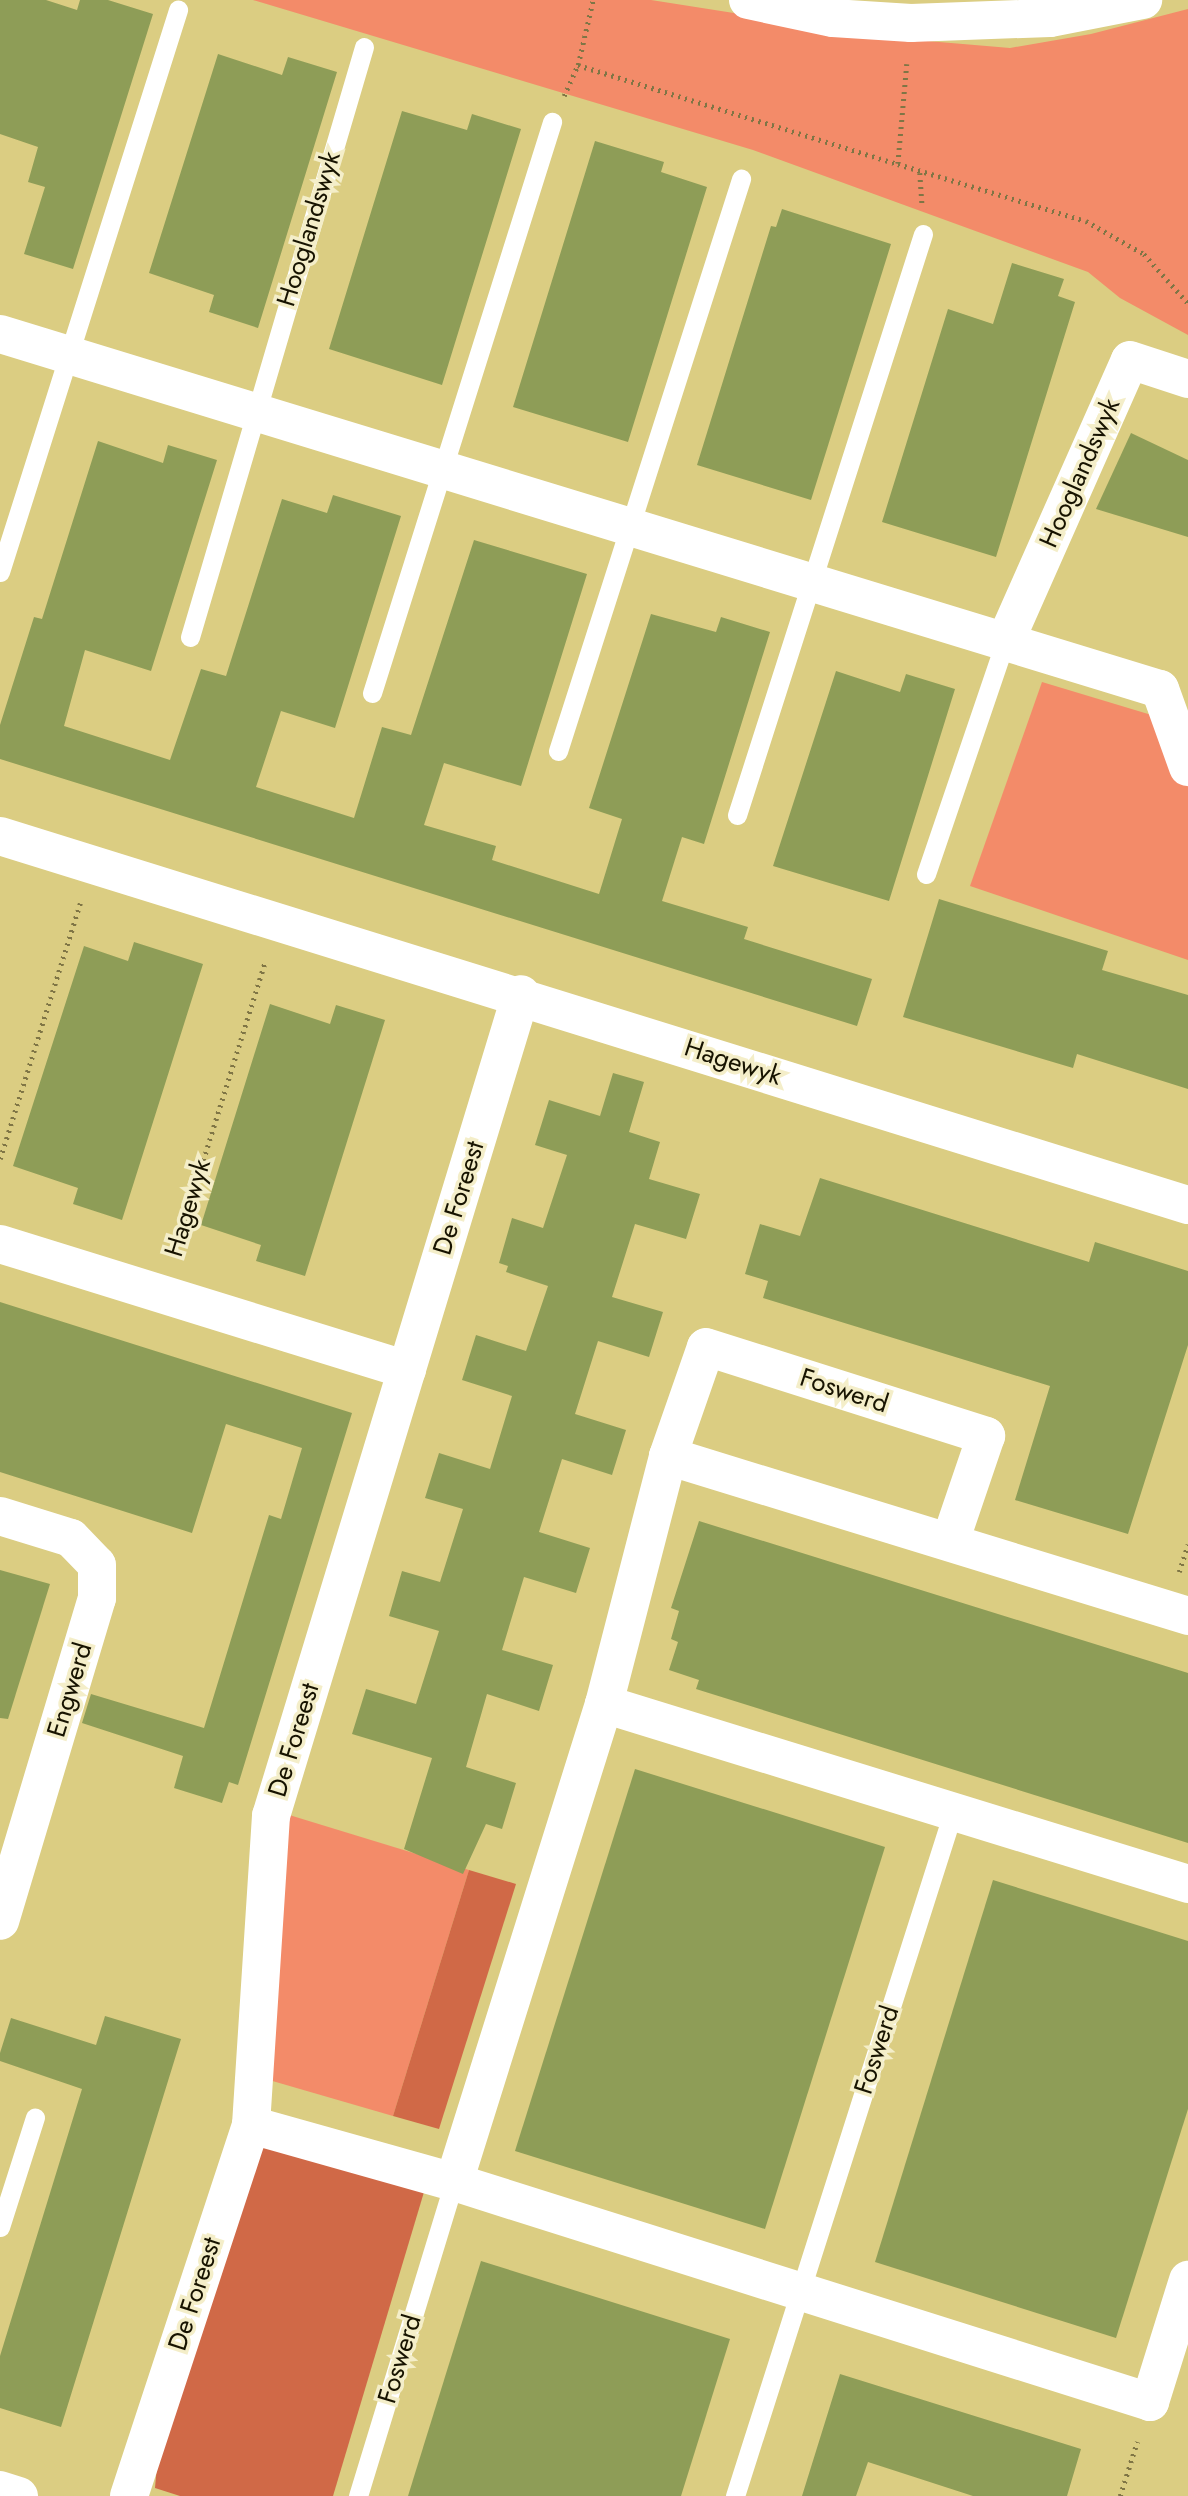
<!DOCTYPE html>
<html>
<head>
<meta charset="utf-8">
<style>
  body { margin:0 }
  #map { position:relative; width:1188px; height:2496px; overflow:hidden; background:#dbcd82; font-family:Jost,sans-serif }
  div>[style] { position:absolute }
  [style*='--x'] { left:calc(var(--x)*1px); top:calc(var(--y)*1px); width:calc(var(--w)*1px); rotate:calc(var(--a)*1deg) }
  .green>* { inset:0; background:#f38b69 }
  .forest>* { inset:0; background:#d06947 }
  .building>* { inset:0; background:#8e9d57 }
  .path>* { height:4.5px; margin-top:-2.25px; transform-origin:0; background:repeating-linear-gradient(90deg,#7f7545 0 2px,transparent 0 7px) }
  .lane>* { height:19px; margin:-9.5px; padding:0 9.5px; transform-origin:9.5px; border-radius:9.5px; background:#fff }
  .street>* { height:38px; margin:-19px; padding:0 19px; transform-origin:19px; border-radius:19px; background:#fff }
  .secondary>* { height:38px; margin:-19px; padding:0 19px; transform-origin:19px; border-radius:19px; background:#fff }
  span { translate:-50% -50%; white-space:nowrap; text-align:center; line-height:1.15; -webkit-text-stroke:7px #f4eec9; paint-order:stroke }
  .street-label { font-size:26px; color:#171300 }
</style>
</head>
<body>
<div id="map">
  <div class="green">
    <div style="clip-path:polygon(253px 0,651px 0,892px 38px,1010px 48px,1091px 34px,1188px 9px,1188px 335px,1120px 298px,1088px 272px,753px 150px)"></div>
    <div style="clip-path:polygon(1042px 682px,1188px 726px,1188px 960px,970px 886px)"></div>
    <div style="clip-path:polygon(286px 1814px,469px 1870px,393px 2116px,269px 2080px)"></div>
  </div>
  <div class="forest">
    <div style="clip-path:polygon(469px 1870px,516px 1884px,439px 2129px,393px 2116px)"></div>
    <div style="clip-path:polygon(263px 2145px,424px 2192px,333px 2496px,180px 2496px,155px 2488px,158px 2454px)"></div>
  </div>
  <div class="building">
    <div style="clip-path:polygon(0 0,46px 0,77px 10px,80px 0,108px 0,153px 14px,73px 269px,24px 254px,45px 187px,28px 182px,38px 147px,0 134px)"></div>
    <div style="clip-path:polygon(218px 54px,282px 75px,288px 57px,337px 72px,258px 328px,209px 312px,214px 295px,149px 273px)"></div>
    <div style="clip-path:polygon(402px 111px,467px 130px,472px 114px,521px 129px,442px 385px,329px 349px)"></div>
    <div style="clip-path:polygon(595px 141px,664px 162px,661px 172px,707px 187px,628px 442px,513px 407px)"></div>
    <div style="clip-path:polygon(782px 209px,891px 244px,811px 500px,697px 465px,771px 226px,776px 227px)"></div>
    <div style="clip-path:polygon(1012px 263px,1064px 279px,1058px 296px,1075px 302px,996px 557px,882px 522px,948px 309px,993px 324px)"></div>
    <div style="clip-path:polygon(1131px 433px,1188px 460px,1188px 537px,1096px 509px)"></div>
    <div style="clip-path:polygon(98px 441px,163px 463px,168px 445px,217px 460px,151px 671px,85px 650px,64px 726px,170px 760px,201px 669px,226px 676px,282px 499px,327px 513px,333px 495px,401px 516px,335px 728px,281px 711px,256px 787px,354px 818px,382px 727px,411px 735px,474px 540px,587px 574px,521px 786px,444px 763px,424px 825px,496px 846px,492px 860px,599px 894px,622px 819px,589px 808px,651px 614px,716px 632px,721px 617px,770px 632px,704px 844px,682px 837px,662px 901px,748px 927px,744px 939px,872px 979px,857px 1026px,0 759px,0 725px,34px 617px,42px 619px)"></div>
    <div style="clip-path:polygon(836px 671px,900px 692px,906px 674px,955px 689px,889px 901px,773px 866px)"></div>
    <div style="clip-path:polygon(939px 899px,1108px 951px,1102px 970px,1188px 995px,1188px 1089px,1077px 1054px,1073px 1068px,903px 1017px)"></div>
    <div style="clip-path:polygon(134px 942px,203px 964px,122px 1220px,73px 1204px,78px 1188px,13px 1166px,84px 946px,128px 961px)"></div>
    <div style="clip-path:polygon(270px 1004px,330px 1024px,336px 1005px,385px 1020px,305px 1276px,256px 1261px,261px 1245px,201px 1225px)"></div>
    <div style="clip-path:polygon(613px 1073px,644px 1082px,629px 1132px,660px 1142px,649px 1179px,700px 1194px,686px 1239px,635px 1224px,612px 1297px,663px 1312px,649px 1357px,598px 1341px,575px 1414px,626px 1430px,612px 1475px,562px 1459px,539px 1532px,590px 1548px,576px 1593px,524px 1577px,502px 1650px,553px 1665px,539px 1711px,487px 1694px,466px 1767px,516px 1783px,502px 1829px,486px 1824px,463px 1874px,404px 1849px,432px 1758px,352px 1734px,366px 1689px,416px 1704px,439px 1631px,389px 1616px,402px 1571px,440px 1582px,463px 1509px,425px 1498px,439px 1453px,490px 1469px,512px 1396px,462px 1380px,476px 1335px,526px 1351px,548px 1286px,506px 1272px,508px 1266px,499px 1263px,512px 1218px,543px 1228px,567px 1155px,535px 1145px,549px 1100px,600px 1116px)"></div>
    <div style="clip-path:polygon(820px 1178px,1089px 1262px,1095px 1242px,1188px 1271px,1188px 1345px,1128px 1534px,1015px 1500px,1050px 1386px,763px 1298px,768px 1281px,745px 1274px,760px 1224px,800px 1236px)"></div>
    <div style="clip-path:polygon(0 1302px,352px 1413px,238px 1785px,229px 1782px,222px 1803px,174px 1788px,183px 1756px,82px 1723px,91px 1694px,204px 1728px,269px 1515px,281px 1519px,302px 1448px,226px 1424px,192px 1533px,0 1472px)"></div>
    <div style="clip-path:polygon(699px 1521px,1188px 1673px,1188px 1843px,696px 1689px,699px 1680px,669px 1670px,678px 1642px,671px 1639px,679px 1611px,671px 1608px)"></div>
    <div style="clip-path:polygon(0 1570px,50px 1584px,8px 1719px,0 1718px)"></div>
    <div style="clip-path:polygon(635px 1769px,885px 1847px,765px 2229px,515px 2151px)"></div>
    <div style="clip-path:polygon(993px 1880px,1188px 1941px,1188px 2109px,1116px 2338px,875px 2262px)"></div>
    <div style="clip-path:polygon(105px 2016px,181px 2039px,61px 2427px,0 2408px,0 2356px,82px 2089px,0 2061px,0 2053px,11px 2018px,96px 2045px)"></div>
    <div style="clip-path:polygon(481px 2261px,730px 2339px,681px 2496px,408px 2496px)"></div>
    <div style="clip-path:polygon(840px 2374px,1081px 2449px,1067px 2496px,973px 2496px,868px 2462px,856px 2496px,802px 2496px)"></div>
  </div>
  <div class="path">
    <div style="--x:907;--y:64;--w:100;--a:95.1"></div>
    <div style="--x:898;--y:164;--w:196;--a:16.9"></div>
    <div style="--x:1086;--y:221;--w:67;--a:29.6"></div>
    <div style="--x:1144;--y:254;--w:66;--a:48.1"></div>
    <div style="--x:578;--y:65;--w:335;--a:17.2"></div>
    <div style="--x:564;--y:96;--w:34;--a:-66"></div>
    <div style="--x:578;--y:65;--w:67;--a:-77"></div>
    <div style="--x:920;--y:173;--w:31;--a:86"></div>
    <div style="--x:0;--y:1159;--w:268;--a:-72.6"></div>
    <div style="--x:174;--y:1254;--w:307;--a:-72.7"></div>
    <div style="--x:1179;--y:1572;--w:29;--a:-72"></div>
    <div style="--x:1120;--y:2496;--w:57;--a:-72.5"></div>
  </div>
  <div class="lane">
    <div style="--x:0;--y:572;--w:590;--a:-72.43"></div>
    <div style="--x:190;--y:637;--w:615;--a:-73.57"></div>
    <div style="--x:372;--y:693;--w:599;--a:-72.5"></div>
    <div style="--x:558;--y:751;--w:601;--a:-72.26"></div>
    <div style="--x:737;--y:815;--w:610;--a:-72.25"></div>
    <div style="--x:926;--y:874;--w:245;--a:-71.2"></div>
    <div style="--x:0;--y:2227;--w:115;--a:-72.3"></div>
    <div style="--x:358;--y:2496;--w:328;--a:-73"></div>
    <div style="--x:735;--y:2496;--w:721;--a:-72.32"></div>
  </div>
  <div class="street">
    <div style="--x:0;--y:334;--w:1213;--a:17.02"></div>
    <div style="--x:1160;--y:689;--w:83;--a:70.3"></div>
    <div style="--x:1005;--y:642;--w:308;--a:-66.1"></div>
    <div style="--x:1130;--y:360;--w:61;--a:18.1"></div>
    <div style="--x:0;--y:836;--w:1244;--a:17.26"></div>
    <div style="--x:0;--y:1244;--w:426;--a:17.2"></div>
    <div style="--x:668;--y:1456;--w:544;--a:17.1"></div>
    <div style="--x:0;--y:1516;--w:74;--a:17.2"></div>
    <div style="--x:71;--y:1538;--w:37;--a:46"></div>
    <div style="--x:97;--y:1565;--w:33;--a:90"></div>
    <div style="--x:97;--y:1598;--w:337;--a:106.7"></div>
    <div style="--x:604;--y:1704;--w:611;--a:17.13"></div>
    <div style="--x:251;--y:2125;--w:211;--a:15.7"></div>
    <div style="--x:454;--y:2182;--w:730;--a:17.54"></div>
    <div style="--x:1150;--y:2402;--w:128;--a:-72.7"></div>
    <div style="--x:454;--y:2182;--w:501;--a:-72.58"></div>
    <div style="--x:604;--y:1704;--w:256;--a:-75.5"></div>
    <div style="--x:668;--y:1456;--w:115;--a:-70.8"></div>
    <div style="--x:706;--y:1347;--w:294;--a:17.6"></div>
    <div style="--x:986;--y:1436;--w:112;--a:108.8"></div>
    <div style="--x:0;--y:2490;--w:20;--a:18"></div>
    <div style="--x:129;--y:2496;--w:391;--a:-71.8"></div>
    <div style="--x:251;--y:2125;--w:310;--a:-86.3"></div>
    <div style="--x:271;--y:1816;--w:859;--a:-73.08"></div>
  </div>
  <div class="secondary">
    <div style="--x:748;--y:0;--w:87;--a:12"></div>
    <div style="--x:833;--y:18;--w:78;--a:3.7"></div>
    <div style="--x:911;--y:23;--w:139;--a:-2.1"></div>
    <div style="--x:1050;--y:18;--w:95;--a:-11"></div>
  </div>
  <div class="street-label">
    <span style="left:309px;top:229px;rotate:-73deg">Hooglandswyk</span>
    <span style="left:1080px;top:473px;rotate:-66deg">Hooglandswyk</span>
    <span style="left:733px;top:1062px;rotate:18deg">Hagewyk</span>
    <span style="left:459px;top:1198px;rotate:-73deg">De Foreest</span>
    <span style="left:188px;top:1208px;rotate:-73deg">Hagewyk</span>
    <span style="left:844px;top:1391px;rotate:18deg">Foswerd</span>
    <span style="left:70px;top:1690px;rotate:-73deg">Engwerd</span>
    <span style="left:294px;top:1740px;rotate:-73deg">De Foreest</span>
    <span style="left:877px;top:2050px;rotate:-72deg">Foswerd</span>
    <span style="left:195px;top:2294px;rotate:-72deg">De Foreest</span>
    <span style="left:400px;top:2359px;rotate:-73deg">Foswerd</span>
  </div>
</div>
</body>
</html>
